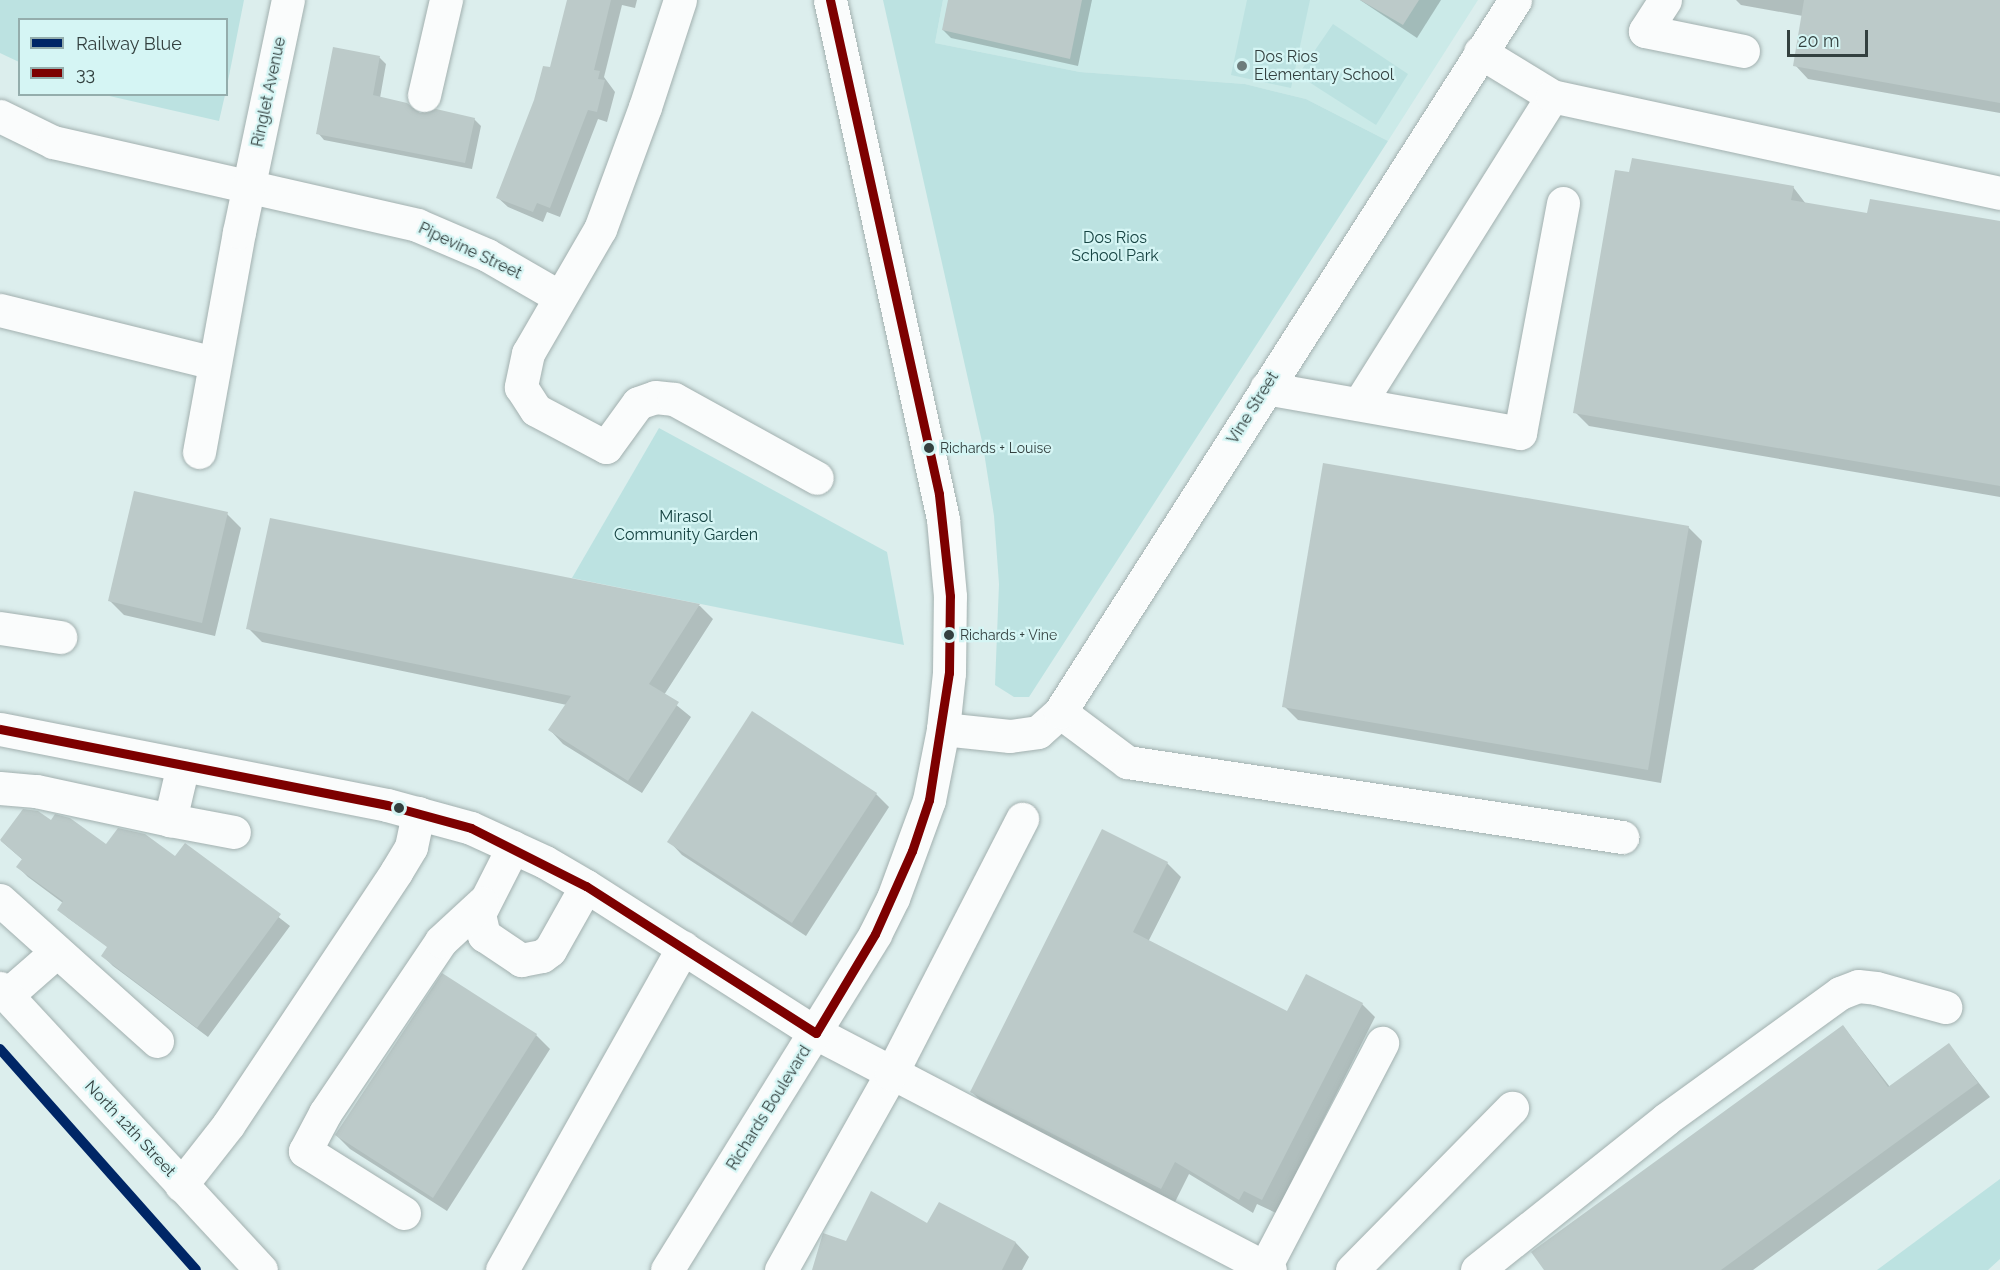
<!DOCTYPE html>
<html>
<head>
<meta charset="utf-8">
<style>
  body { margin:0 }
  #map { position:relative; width:2000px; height:1270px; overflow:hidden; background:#dceeed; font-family:Raleway,sans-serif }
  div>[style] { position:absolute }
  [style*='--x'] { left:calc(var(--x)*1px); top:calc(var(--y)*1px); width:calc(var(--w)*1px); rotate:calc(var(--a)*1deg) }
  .built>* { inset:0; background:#cbeae8 }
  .green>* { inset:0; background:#bce2e1 }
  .shadow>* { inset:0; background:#0003 }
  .building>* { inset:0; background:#bccac9 }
  .roads { filter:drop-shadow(0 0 2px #a2b0af) drop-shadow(0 0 2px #a2b0af) }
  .minor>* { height:33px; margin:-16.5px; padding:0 16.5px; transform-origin:16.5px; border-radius:16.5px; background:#fafcfc }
  .major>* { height:33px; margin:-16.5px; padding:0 16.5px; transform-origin:16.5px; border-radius:16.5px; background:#fafcfc }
  .bus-1>* { height:9px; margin:-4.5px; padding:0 4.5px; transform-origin:4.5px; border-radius:4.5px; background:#7d0000 }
  .rail-1>* { height:10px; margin:-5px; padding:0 5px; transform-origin:5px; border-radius:5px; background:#002666 }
  .dots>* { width:16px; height:16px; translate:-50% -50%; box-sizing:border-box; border:3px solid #d5f5f4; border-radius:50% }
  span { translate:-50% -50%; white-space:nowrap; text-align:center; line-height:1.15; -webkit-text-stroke:4.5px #d5f5f4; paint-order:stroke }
  .bus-label { font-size:14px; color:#33403f }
  .left { translate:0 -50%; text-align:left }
  .poi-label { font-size:16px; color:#33403f }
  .street-label { font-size:16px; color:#33403f }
  .park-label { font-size:16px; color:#164342 }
  .legend { position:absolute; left:18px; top:18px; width:210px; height:78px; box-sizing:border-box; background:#d5f5f4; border:2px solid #94adac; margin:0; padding:8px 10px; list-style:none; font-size:18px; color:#33403f }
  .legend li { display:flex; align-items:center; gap:12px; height:30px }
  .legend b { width:30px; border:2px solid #94adac }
  .scale { position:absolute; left:1787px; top:30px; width:81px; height:27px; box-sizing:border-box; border:3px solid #33403f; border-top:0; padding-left:8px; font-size:18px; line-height:21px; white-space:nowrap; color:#33403f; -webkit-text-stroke:4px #d5f5f4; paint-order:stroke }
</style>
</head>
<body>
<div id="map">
  <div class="built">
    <div style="clip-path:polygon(943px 0,1478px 0,1388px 141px,1306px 99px,1245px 84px,1080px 72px,935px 43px)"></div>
  </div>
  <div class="green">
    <div style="clip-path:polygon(0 0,244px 0,227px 86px,226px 20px,20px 20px,19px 62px,0 53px)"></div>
    <div style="clip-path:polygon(883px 0,943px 0,935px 43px,1080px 72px,1245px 84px,1306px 99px,1388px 141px,1029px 697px,1014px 697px,995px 685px,999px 584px,994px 516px,983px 446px)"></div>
    <div style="clip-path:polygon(1247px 0,1310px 0,1291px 88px,1231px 75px)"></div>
    <div style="clip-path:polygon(1333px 24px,1408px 74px,1376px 125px,1298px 75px)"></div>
    <div style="clip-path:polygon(105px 95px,225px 95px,219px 121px)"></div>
    <div style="clip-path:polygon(659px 428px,887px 552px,904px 645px,572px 578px)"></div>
    <div style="clip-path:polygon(2000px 1179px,2000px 1259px,1988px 1270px,1877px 1270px)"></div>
  </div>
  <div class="shadow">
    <div style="clip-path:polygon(568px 0,637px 0,635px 8px,622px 5px,604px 77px,615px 92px,607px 122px,598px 119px,560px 217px,547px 212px,543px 222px,508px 207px,497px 197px,551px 69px)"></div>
    <div style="clip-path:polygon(949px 0,1092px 0,1078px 66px,951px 38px,943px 30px)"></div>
    <div style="clip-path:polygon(1360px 0,1441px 0,1417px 38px)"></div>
    <div style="clip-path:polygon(1736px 0,2000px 0,2000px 113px,1808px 79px,1795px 65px,1803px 16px,1741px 5px)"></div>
    <div style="clip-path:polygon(334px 49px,380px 58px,386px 64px,380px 98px,420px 115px,474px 119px,481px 126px,472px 169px,324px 140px,318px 133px)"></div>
    <div style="clip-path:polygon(1793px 187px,1806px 204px,1869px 215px,2000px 223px,2000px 497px,1589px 426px,1575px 412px)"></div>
    <div style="clip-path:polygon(227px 514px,241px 528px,215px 636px,124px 615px,110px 601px)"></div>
    <div style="clip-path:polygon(271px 519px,700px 606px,713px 619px,664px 695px,691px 717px,642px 793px,563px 744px,550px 730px,567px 705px,262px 642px,248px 628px)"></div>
    <div style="clip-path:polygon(1688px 527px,1702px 541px,1661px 783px,1298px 720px,1284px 706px)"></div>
    <div style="clip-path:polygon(876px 794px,889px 807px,806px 936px,682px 855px,669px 841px)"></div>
    <div style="clip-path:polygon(51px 822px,106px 846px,176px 859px,186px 845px,290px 926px,208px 1037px,113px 966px,103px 956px,114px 951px,68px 918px,59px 909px,63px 903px,28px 877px,18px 867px,23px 860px,1px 841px)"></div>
    <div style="clip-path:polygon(1167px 863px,1181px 877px,1148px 942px,1288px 1013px,1362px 1004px,1375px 1017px,1276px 1213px,1257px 1204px,1253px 1213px,1189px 1174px,1175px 1202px,985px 1105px,972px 1092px)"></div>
    <div style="clip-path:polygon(442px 975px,536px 1035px,550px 1049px,447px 1211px,350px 1149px,336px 1135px)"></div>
    <div style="clip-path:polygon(1843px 1026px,1890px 1087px,1949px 1045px,1990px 1097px,1753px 1270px,1546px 1270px)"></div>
    <div style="clip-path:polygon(940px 1204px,1016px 1243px,1029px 1257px,1022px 1270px,814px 1270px,846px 1243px,928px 1225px)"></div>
  </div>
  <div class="building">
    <div style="clip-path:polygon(567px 0,611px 0,594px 70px,600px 71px,598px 79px,605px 80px,597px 112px,588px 110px,550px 208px,537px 203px,533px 212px,496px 198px,534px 100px,543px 66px,550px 67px)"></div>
    <div style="clip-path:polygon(948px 0,1082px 0,1070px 59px,942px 30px)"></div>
    <div style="clip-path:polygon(1360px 0,1419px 0,1403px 25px)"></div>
    <div style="clip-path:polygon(1804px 0,2000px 0,2000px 103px,1793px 66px)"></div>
    <div style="clip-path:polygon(333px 47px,380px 56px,373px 95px,407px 103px,420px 113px,436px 109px,475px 118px,465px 163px,316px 134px)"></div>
    <div style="clip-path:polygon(1632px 158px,1794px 186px,1791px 200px,1867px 213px,1870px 199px,2000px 221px,2000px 486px,1573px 413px,1615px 170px,1629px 172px)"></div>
    <div style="clip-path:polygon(1323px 463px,1689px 526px,1648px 770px,1282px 707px)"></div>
    <div style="clip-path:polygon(134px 491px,228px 512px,202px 623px,108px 601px)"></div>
    <div style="clip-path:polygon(270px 518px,700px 604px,649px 684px,679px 702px,628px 781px,548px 730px,571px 696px,246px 629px)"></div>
    <div style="clip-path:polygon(752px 711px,877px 793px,792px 923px,667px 842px)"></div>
    <div style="clip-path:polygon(23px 809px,38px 811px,51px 820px,55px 814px,70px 818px,106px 844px,118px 828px,145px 834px,175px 856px,185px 843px,281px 914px,197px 1028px,101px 956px,107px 947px,57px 910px,63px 901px,16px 867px,22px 859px,0 840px)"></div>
    <div style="clip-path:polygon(1102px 829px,1168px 862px,1133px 932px,1287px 1011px,1306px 974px,1363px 1003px,1262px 1200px,1244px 1191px,1239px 1200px,1175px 1162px,1161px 1189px,970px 1092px)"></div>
    <div style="clip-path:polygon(442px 973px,537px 1034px,433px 1198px,335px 1135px)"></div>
    <div style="clip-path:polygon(1843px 1025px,1888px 1087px,1949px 1043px,1978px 1083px,1721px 1270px,1544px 1270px,1531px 1252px)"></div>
    <div style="clip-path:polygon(871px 1191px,927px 1223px,939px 1202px,1016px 1242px,1002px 1270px,812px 1270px,823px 1233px,846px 1241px)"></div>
  </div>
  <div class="roads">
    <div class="minor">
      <div style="--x:680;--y:0;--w:113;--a:108.1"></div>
      <div style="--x:645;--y:107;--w:130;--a:110.2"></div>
      <div style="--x:600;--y:229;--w:143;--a:120.1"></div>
      <div style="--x:528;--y:353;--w:35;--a:102"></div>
      <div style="--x:521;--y:387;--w:27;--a:57"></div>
      <div style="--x:536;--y:410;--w:79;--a:27.9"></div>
      <div style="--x:606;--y:447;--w:54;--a:-54"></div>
      <div style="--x:638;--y:403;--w:18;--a:-19"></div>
      <div style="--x:655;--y:397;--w:19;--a:6"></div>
      <div style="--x:674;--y:399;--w:163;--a:28.9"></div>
      <div style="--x:1665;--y:0;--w:37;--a:123"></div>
      <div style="--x:1645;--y:31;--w:100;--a:11.5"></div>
      <div style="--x:1480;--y:52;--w:84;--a:31.4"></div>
      <div style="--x:424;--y:95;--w:98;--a:-77"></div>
      <div style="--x:0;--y:116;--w:59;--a:26.1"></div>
      <div style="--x:53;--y:142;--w:373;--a:12.8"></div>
      <div style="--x:417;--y:225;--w:76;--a:23.2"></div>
      <div style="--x:487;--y:255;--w:82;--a:30"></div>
      <div style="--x:0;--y:310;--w:220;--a:13.9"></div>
      <div style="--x:1266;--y:388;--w:258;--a:10"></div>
      <div style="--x:1520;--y:433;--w:234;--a:-79.4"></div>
      <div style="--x:1359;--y:404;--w:363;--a:-57.9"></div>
      <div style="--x:1552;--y:96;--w:458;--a:12.2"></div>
      <div style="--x:199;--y:452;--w:224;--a:-79.7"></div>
      <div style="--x:239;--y:232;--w:237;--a:-78.1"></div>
      <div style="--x:0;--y:628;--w:61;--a:8.5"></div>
      <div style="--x:1060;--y:712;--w:84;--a:36.7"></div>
      <div style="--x:1127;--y:762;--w:501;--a:8.62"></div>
      <div style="--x:0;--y:729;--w:394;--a:11.1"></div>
      <div style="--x:387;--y:805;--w:87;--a:15.3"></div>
      <div style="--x:471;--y:828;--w:81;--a:24.7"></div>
      <div style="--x:545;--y:862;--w:48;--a:30.3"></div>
      <div style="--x:586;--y:886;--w:273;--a:32.6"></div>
      <div style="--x:816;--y:1033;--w:512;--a:27.57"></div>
      <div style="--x:943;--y:729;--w:67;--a:6"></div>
      <div style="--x:1010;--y:736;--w:28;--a:-8"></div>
      <div style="--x:1038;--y:732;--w:30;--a:-42"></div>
      <div style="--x:1060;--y:712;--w:845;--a:-57.42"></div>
      <div style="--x:183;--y:765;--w:57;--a:103.3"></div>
      <div style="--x:170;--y:820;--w:65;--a:10.6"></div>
      <div style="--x:0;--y:788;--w:36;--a:5"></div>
      <div style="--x:36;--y:791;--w:137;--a:12.2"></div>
      <div style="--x:513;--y:847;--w:75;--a:116.9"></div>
      <div style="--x:479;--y:914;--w:22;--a:77"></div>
      <div style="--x:484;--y:935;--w:45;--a:34"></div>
      <div style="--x:521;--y:960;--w:21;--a:-11"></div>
      <div style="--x:542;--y:956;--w:10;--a:-37"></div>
      <div style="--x:550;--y:950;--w:73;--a:-60.6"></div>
      <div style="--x:0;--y:900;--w:211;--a:41.9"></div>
      <div style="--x:7;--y:995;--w:64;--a:-41.2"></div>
      <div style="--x:181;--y:1185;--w:76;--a:-51.9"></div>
      <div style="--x:228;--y:1125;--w:304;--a:-56.4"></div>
      <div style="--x:396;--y:872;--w:29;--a:-59"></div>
      <div style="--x:411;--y:847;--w:35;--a:-78"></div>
      <div style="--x:404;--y:1213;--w:117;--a:-147.9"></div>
      <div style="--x:305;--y:1151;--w:43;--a:-62.2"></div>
      <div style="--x:325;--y:1113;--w:207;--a:-56"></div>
      <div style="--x:441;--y:941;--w:56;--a:-42.8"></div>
      <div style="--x:1265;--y:1267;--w:253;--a:-62.4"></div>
      <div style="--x:502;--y:1270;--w:370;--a:-60.7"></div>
      <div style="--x:781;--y:1270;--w:225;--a:-60.7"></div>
      <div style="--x:891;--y:1074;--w:287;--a:-62.8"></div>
      <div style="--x:1352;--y:1270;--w:228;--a:-45.4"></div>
      <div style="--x:1477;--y:1270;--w:242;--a:-38.6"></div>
      <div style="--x:1666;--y:1119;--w:215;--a:-35.9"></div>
      <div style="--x:1840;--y:993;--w:19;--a:-21"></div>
      <div style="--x:1858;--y:986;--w:18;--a:6"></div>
      <div style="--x:1876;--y:988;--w:72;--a:15.4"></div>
    </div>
    <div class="major">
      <div style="--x:0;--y:988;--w:384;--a:47.2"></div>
      <div style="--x:667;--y:1270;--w:395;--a:-58.2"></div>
      <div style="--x:875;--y:934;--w:40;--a:-63.4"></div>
      <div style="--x:893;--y:898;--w:104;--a:-69.8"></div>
      <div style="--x:929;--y:800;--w:72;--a:-78.8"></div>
      <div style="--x:943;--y:729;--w:56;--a:-83.9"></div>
      <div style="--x:949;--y:673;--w:77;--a:-89.3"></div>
      <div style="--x:950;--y:596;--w:77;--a:-95.2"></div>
      <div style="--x:943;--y:519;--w:531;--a:-102.28"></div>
    </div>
  </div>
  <div class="bus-1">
    <div style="--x:0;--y:729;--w:394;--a:11.1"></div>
    <div style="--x:387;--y:805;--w:87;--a:15.3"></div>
    <div style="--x:471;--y:828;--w:129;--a:26.8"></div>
    <div style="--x:586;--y:886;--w:273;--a:32.6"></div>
    <div style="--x:816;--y:1033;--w:115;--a:-59.2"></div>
    <div style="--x:875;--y:934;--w:91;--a:-66"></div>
    <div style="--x:912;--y:851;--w:54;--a:-71.6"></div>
    <div style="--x:929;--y:800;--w:129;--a:-81.1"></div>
    <div style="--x:949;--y:673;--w:77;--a:-89.3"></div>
    <div style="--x:950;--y:596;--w:103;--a:-96.2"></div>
    <div style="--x:939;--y:494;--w:506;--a:-102.44"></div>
  </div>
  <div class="rail-1">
    <div style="--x:0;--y:1049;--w:295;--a:48.4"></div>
  </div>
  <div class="dots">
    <div style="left:1242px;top:66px;background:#6e7d7c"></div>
    <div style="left:929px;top:448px;background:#33403f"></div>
    <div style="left:949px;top:635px;background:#33403f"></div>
    <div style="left:399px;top:808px;background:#33403f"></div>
  </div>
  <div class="bus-label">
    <span class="left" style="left:940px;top:448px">Richards + Louise</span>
    <span class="left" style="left:960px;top:635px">Richards + Vine</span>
  </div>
  <div class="poi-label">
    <span class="left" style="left:1254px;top:66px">Dos Rios<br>Elementary School</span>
  </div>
  <div class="street-label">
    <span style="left:269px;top:92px;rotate:-78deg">Ringlet Avenue</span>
    <span style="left:470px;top:251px;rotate:25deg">Pipevine Street</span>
    <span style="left:1253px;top:408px;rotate:-58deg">Vine Street</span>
    <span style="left:769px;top:1108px;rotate:-58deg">Richards Boulevard</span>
    <span style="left:130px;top:1129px;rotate:47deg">North 12th Street</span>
  </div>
  <div class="park-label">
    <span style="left:1115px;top:247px">Dos Rios<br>School Park</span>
    <span style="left:686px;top:526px">Mirasol<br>Community Garden</span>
  </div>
  <ul class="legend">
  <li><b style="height:8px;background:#002666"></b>Railway Blue</li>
  <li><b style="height:8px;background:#7d0000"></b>33</li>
  </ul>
  <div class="scale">20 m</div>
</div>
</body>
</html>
